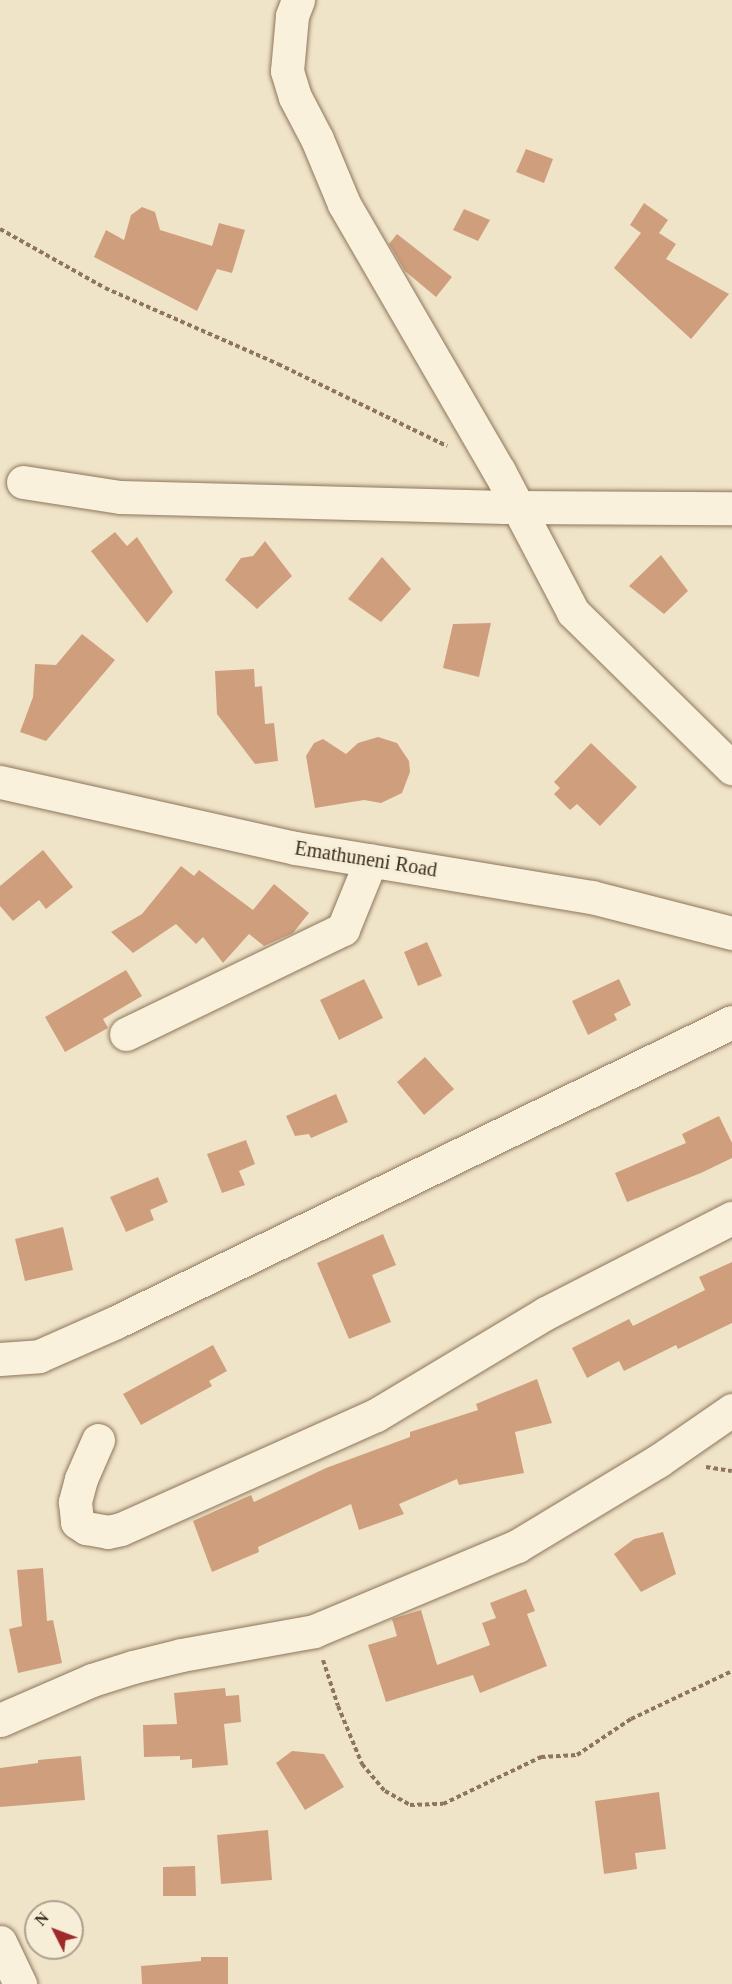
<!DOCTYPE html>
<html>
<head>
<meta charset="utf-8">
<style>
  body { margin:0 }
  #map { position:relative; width:732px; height:1984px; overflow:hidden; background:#f0e4c8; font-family:Georgia,serif }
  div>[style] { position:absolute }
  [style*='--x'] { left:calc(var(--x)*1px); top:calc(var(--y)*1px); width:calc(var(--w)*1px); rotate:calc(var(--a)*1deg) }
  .building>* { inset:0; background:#cf9f7d }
  .path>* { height:4px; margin-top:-2px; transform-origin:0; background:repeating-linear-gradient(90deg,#8d765c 0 4.5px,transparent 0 7.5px) }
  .roads { filter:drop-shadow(0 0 2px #8d765c) drop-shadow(0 0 2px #8d765c) }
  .minor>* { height:33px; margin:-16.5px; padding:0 16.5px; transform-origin:16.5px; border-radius:16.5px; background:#faf1dc }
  span { translate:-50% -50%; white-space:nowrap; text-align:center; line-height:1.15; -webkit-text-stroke:6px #f7eed8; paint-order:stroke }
  .street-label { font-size:20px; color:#3d2e20 }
  .north { position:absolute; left:24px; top:1900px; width:60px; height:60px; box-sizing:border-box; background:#f7eed8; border:2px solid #ada18e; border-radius:50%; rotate:312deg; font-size:16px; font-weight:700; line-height:24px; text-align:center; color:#3d2e20 }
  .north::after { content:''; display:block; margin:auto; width:21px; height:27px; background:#9e2a2b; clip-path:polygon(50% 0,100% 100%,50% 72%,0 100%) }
</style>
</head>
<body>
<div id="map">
  <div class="building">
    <div style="clip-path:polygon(526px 149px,553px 159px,544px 183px,516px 172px)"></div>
    <div style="clip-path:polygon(644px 203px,668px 220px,659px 233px,676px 244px,666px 259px,729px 294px,691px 339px,614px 268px,641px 233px,630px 225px)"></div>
    <div style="clip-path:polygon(142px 207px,155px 212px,160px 230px,212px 246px,219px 223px,245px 230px,232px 273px,217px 269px,197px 311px,94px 257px,106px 230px,124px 240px,131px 215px)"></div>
    <div style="clip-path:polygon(464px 209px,490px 220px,478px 241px,453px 230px)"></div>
    <div style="clip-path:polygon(397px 234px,452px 277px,436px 297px,405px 271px,389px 244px)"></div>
    <div style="clip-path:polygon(115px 532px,127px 546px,137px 537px,173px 592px,147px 623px,91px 551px)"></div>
    <div style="clip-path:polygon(265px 541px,292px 576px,257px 609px,225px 580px,241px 558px,253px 556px)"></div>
    <div style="clip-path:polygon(661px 555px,688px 591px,664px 614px,629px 586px)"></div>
    <div style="clip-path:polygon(382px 557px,411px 589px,381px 622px,348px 599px)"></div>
    <div style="clip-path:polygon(491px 623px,479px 677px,443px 668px,453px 624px)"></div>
    <div style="clip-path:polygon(82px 634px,115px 660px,46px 741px,20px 732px,33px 697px,35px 664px,56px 665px)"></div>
    <div style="clip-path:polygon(254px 669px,255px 687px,262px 686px,265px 724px,274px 723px,278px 761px,255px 764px,217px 714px,215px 671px)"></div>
    <div style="clip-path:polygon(378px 737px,397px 743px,409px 761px,410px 772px,402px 793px,381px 803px,364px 800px,315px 808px,306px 756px,314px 743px,323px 739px,346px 754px,358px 743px)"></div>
    <div style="clip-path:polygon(591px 743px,637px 787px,600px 826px,577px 804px,570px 810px,554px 794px,560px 788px,554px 782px)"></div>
    <div style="clip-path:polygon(43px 850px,73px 887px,46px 909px,39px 900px,13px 921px,0 906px,0 886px)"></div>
    <div style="clip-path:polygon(181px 866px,194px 876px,199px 870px,253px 910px,274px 884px,309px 913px,293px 933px,264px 946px,249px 934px,223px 963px,203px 937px,196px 944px,176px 924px,133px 953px,111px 932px,142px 914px)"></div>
    <div style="clip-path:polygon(427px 942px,442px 976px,418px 986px,404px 952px)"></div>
    <div style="clip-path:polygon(126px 970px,142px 996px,103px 1019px,108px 1028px,65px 1052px,45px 1017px)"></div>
    <div style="clip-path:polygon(364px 979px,383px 1018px,339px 1040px,320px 1000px)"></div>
    <div style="clip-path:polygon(619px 979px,631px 1005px,614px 1014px,617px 1020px,588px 1035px,572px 1001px)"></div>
    <div style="clip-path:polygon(425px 1057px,454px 1089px,424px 1115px,397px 1082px)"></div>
    <div style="clip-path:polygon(336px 1094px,348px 1122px,311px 1138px,309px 1134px,295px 1136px,286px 1116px)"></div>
    <div style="clip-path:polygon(719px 1116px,732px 1143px,732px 1158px,701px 1173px,627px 1202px,615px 1173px,686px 1143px,682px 1134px)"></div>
    <div style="clip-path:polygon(246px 1140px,255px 1164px,239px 1171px,245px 1185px,222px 1193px,207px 1154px)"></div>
    <div style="clip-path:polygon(158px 1177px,168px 1202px,150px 1210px,154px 1220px,126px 1232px,110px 1197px)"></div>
    <div style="clip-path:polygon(63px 1227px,73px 1270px,25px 1281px,15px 1239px)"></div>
    <div style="clip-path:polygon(383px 1234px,396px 1265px,372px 1275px,391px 1322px,349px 1339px,317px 1263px)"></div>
    <div style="clip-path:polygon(732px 1262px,732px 1323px,678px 1349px,676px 1345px,624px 1371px,619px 1361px,587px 1378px,572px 1348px,629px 1319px,633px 1326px,705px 1290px,699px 1277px)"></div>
    <div style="clip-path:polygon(213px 1345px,227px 1371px,209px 1381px,212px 1386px,141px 1425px,123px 1394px)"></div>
    <div style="clip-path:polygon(537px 1379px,552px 1423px,515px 1432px,524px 1473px,459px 1485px,457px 1479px,399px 1504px,404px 1514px,359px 1530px,351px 1504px,258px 1547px,259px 1552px,212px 1572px,193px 1521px,251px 1495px,254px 1502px,326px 1468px,410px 1437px,410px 1432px,478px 1410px,476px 1404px)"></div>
    <div style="clip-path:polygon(663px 1532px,676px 1574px,641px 1592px,614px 1554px,634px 1539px)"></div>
    <div style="clip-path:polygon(43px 1568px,47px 1621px,53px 1620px,62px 1663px,18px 1673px,9px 1629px,22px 1626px,17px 1570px)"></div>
    <div style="clip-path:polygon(526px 1589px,535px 1611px,527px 1614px,547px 1666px,480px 1693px,473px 1675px,386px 1702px,368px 1645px,397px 1636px,392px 1619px,421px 1610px,437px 1665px,490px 1645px,482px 1623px,496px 1618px,490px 1603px)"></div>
    <div style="clip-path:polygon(225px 1688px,226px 1696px,239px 1695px,241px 1722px,224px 1724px,228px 1765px,192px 1768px,192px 1759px,180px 1760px,180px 1756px,144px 1757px,143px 1725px,177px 1724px,174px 1693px)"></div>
    <div style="clip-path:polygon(292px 1751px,324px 1754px,344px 1787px,305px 1810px,276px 1763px)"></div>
    <div style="clip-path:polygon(81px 1756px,85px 1800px,0 1807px,0 1768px,38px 1763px,38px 1760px)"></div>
    <div style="clip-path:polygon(659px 1792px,666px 1849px,635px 1853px,637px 1869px,604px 1874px,595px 1801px)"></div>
    <div style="clip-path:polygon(268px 1830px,272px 1880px,221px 1884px,217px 1835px)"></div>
    <div style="clip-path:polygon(195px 1866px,196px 1896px,163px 1896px,163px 1867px)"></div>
    <div style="clip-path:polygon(201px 1957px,228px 1957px,228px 1984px,142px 1984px,141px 1966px,201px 1961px)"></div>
  </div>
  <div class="path">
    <div style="--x:0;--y:229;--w:120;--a:29.3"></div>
    <div style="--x:105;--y:288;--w:189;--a:23.7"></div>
    <div style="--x:278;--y:364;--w:188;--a:25.9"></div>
    <div style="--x:706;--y:1467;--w:26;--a:9"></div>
    <div style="--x:323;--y:1660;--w:48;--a:71.9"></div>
    <div style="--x:338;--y:1706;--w:63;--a:67.5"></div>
    <div style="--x:362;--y:1764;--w:35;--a:50"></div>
    <div style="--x:385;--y:1791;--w:29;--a:29"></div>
    <div style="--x:410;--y:1805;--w:33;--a:-2"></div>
    <div style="--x:443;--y:1804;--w:109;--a:-25.6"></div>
    <div style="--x:541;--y:1757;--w:36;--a:-3"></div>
    <div style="--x:577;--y:1755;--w:65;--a:-33.7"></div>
    <div style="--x:631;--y:1719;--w:112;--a:-25.4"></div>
  </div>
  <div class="roads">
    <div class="minor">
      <div style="--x:298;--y:0;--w:17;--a:111"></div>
      <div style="--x:292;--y:16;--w:55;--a:95.2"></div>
      <div style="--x:287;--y:71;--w:27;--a:73"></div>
      <div style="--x:295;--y:97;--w:47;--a:62.4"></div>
      <div style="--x:317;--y:139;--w:70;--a:67.4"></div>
      <div style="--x:344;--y:204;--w:309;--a:59.9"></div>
      <div style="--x:499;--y:471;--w:159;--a:62.3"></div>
      <div style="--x:573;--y:612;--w:223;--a:44.5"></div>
      <div style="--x:23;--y:482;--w:98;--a:8.8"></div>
      <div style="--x:120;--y:497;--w:385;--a:1.5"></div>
      <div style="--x:505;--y:507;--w:227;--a:0.3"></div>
      <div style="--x:0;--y:782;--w:302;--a:12.6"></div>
      <div style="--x:295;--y:848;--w:301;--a:9.4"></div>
      <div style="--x:592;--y:897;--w:145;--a:14.4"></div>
      <div style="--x:126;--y:1034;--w:241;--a:-25.8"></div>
      <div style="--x:343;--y:929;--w:74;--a:-67.9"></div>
      <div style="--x:0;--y:1359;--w:39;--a:-4"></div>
      <div style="--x:39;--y:1356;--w:84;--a:-23.8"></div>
      <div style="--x:116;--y:1322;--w:685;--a:-25.97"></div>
      <div style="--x:98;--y:1440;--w:43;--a:113.6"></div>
      <div style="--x:81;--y:1479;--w:24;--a:105"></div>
      <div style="--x:75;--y:1502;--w:20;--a:84"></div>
      <div style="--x:77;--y:1522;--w:11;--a:34"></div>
      <div style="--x:86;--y:1528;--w:22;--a:10"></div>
      <div style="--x:108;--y:1532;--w:13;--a:-13"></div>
      <div style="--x:121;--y:1529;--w:279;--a:-24.1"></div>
      <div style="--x:376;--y:1415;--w:198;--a:-31"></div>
      <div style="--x:546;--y:1313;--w:209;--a:-27.1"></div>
      <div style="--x:0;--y:1720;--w:100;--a:-23.5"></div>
      <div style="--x:92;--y:1680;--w:43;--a:-17.6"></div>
      <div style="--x:133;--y:1667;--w:49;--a:-14"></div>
      <div style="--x:181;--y:1655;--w:135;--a:-10.2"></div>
      <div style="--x:314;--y:1631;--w:220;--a:-22.7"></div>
      <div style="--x:517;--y:1546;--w:165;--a:-31.1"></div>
      <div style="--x:658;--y:1461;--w:90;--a:-34.6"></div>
      <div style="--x:0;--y:1942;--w:47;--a:64.5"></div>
    </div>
  </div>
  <div class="street-label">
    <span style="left:366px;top:859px;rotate:9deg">Emathuneni Road</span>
  </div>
  <div class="north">N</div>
</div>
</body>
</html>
